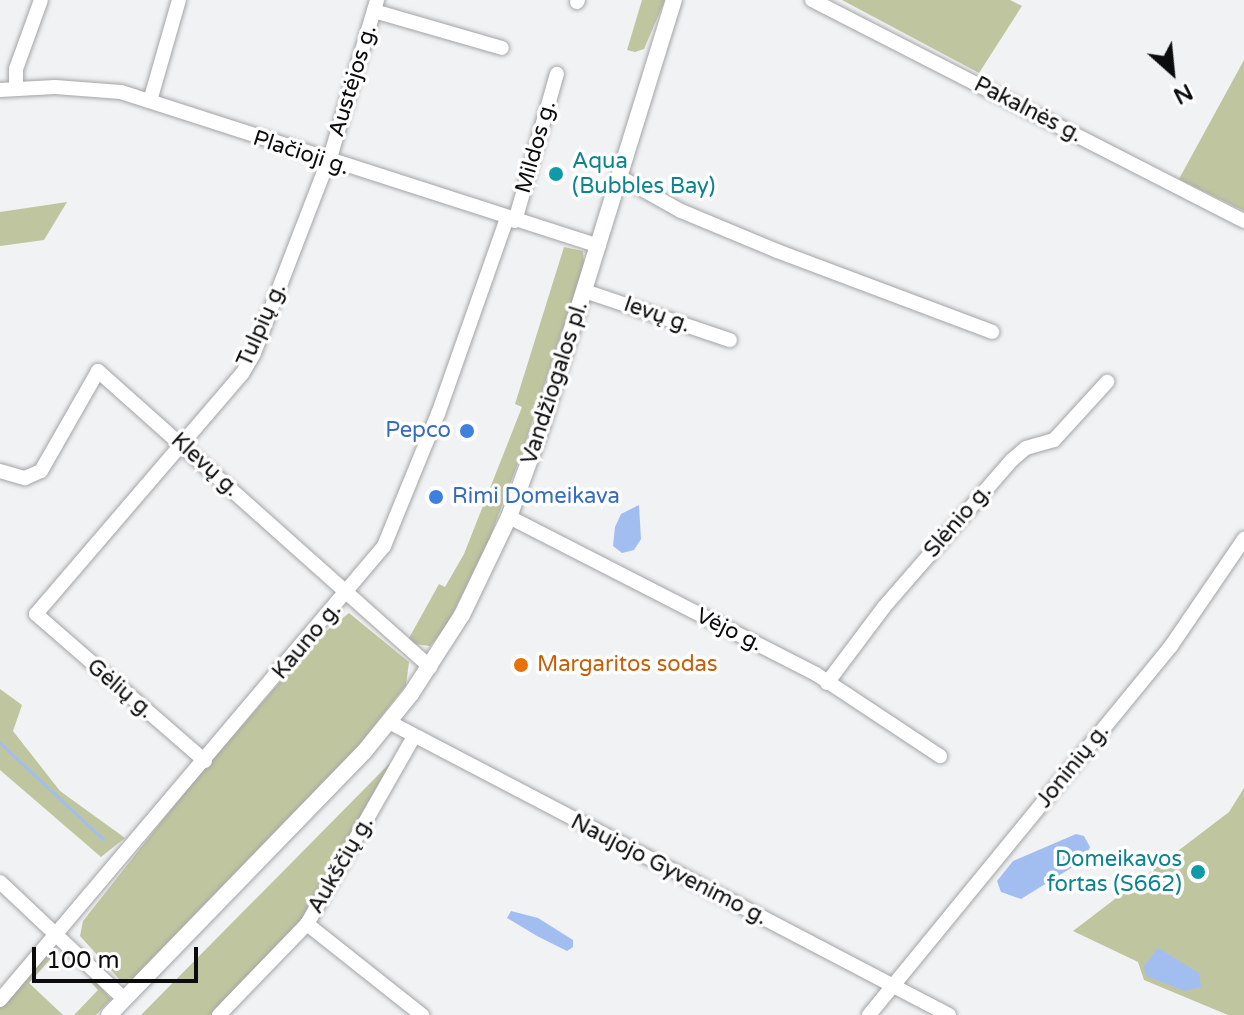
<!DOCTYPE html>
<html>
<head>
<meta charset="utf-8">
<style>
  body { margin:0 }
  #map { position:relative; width:1244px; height:1015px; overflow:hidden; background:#f0f2f4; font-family:"Varela Round",sans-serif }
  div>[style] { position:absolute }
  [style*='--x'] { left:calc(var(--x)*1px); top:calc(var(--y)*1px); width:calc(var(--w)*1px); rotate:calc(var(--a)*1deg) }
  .green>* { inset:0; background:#bfc69f }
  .water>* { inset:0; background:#a2bef0 }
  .stream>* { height:3px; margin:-1.5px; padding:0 1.5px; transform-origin:1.5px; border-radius:1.5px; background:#a2bef0 }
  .roads { filter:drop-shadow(0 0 2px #a3a4a6) drop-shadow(0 0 2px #a3a4a6) }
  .minor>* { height:14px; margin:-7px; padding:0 7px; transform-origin:7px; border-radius:7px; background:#fff }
  .major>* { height:16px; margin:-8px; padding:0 8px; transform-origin:8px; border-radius:8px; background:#fff }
  .dots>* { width:22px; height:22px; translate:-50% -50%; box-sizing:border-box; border:4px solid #fff; border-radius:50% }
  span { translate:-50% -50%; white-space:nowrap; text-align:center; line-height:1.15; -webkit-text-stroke:7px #fff; paint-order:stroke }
  .street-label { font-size:22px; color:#0c0c0d }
  .culture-label { font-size:22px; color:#0d838f }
  .left { translate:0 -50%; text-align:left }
  .right { translate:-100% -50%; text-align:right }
  .shop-label { font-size:22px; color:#366cbe }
  .food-label { font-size:22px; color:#c56008 }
  .north { position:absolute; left:1132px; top:32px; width:80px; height:80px; -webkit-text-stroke:6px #fff; paint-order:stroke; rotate:153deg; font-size:22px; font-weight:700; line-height:32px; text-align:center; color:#0c0c0d }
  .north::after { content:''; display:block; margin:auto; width:28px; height:36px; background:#0c0c0d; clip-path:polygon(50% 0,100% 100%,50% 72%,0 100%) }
  .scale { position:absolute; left:32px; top:947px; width:166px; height:36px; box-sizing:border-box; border:4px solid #0c0c0d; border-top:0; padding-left:10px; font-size:24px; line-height:28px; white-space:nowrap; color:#0c0c0d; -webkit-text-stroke:6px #fff; paint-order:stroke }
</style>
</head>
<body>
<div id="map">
  <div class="green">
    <div style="clip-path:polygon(642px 0,665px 0,644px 49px,635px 52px,627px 50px)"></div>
    <div style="clip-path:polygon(842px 0,1010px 0,1022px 6px,979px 73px)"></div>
    <div style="clip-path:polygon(1244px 60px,1244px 211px,1179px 179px)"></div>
    <div style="clip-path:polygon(67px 202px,44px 240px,0 246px,0 212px)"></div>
    <div style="clip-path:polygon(564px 247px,583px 251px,584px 264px,524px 447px,489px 540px,446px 627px,430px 646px,414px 644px,409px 638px,439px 584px,445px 587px,464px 554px,522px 407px,515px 404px)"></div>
    <div style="clip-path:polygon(349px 613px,409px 662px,406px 685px,358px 746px,133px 978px,120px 980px,80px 936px,83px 921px,188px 788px,320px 636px)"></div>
    <div style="clip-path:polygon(0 689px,22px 705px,13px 731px,60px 791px,125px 838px,101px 857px,0 770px)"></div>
    <div style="clip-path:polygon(390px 763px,381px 797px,319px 901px,219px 1015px,141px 1015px)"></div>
    <div style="clip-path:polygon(1244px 788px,1244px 1015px,1228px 1015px,1144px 980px,1138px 962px,1073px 931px,1229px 812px)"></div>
    <div style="clip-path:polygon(54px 946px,55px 954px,29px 983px,63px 1015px,0 1015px,0 1000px)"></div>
    <div style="clip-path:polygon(92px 977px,111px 999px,96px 1015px,74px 1015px,98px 990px,88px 979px)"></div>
  </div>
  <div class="water">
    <div style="clip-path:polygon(639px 505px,641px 539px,634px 550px,622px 553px,613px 546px,615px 527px,621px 514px)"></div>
    <div style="clip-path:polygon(1076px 834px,1084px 836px,1090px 847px,1084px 860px,1021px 899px,1001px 892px,997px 881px,1013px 861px)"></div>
    <div style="clip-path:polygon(511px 911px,538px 918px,573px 940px,573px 947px,567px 951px,537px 936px,507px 918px)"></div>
    <div style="clip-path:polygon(1158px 948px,1199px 973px,1201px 987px,1185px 991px,1146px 976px,1144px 966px)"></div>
  </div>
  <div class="stream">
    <div style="--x:0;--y:743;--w:141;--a:43"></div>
  </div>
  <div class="roads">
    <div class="minor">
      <div style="--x:812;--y:0;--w:485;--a:27.1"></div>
      <div style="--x:577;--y:2;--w:2;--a:-63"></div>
      <div style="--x:374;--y:11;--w:133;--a:16.1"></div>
      <div style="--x:16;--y:89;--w:20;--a:-90"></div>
      <div style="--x:16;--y:69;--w:73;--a:-70.1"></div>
      <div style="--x:0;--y:90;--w:55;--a:-3.1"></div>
      <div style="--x:55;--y:87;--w:66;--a:4.3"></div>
      <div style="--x:121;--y:92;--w:502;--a:17.86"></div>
      <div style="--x:150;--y:101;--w:105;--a:-74"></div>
      <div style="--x:620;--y:177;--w:70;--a:29.1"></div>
      <div style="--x:681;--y:211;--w:104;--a:22.6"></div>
      <div style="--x:777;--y:251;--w:230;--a:20.6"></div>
      <div style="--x:515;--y:221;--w:153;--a:-74.1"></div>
      <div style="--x:585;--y:291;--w:153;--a:18.7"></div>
      <div style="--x:0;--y:471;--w:26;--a:16"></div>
      <div style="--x:25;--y:478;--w:17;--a:-24"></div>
      <div style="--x:41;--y:471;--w:115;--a:-60.3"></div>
      <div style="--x:98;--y:371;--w:445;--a:41.7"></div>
      <div style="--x:509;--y:517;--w:345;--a:27.1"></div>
      <div style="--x:816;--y:674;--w:149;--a:33.5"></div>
      <div style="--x:827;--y:683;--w:95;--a:-53.1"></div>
      <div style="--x:884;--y:607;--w:195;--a:-49"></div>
      <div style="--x:1012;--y:460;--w:18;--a:-41"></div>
      <div style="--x:1026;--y:448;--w:29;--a:-16"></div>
      <div style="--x:1054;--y:440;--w:79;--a:-47.6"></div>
      <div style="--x:389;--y:722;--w:632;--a:27.62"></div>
      <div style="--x:205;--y:761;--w:224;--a:-139"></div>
      <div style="--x:36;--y:614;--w:316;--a:-49.4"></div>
      <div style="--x:242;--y:374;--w:24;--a:-60"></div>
      <div style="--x:254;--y:353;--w:217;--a:-68.9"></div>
      <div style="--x:332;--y:151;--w:158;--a:-73.4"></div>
      <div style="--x:0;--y:882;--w:170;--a:43.3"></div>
      <div style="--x:307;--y:924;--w:147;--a:38.4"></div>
      <div style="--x:0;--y:1000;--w:595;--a:-49.77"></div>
      <div style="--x:384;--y:546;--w:143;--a:-67.8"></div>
      <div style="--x:438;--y:414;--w:208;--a:-70.6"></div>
      <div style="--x:219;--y:1015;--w:127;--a:-46"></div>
      <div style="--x:307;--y:924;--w:214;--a:-60.3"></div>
      <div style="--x:869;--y:1015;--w:477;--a:-50.7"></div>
      <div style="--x:1171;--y:646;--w:130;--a:-55.7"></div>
    </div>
    <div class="major">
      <div style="--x:109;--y:1015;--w:366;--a:-45.9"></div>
      <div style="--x:364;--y:752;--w:75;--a:-51"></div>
      <div style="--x:411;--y:694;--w:94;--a:-57.2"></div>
      <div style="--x:462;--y:615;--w:109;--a:-64.4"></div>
      <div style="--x:509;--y:517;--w:97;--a:-70.1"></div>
      <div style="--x:542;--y:426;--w:446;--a:-72.8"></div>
    </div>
  </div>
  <div class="dots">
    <div style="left:556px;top:174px;background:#0f9aa8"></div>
    <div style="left:467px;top:431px;background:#3f7fe0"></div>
    <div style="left:436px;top:497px;background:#3f7fe0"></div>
    <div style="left:521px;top:665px;background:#e8710a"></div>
    <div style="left:1198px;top:872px;background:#0f9aa8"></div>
  </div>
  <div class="street-label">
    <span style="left:353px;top:81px;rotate:-73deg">Austėjos g.</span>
    <span style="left:1028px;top:110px;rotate:27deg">Pakalnės g.</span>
    <span style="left:536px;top:147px;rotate:-74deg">Mildos g.</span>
    <span style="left:301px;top:153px;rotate:18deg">Plačioji g.</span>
    <span style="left:657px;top:315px;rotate:19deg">Ievų g.</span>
    <span style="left:262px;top:325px;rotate:-66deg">Tulpių g.</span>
    <span style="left:555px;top:383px;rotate:-72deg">Vandžiogalos pl.</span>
    <span style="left:205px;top:465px;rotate:42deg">Klevų g.</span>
    <span style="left:958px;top:521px;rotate:-49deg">Slėnio g.</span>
    <span style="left:729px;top:630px;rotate:26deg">Vėjo g.</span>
    <span style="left:307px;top:641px;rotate:-50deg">Kauno g.</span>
    <span style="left:120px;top:689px;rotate:40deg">Gėlių g.</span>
    <span style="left:1073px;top:766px;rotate:-51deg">Joninių g.</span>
    <span style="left:341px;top:865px;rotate:-60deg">Aukščių g.</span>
    <span style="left:669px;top:870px;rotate:27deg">Naujojo Gyvenimo g.</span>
  </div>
  <div class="culture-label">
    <span class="left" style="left:572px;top:174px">Aqua<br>(Bubbles Bay)</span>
    <span class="right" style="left:1182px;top:872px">Domeikavos<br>fortas (S662)</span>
  </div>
  <div class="shop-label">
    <span class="right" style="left:451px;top:431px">Pepco</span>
    <span class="left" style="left:452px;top:497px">Rimi Domeikava</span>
  </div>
  <div class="food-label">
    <span class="left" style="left:537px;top:665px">Margaritos sodas</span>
  </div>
  <div class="north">N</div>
  <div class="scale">100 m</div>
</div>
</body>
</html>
